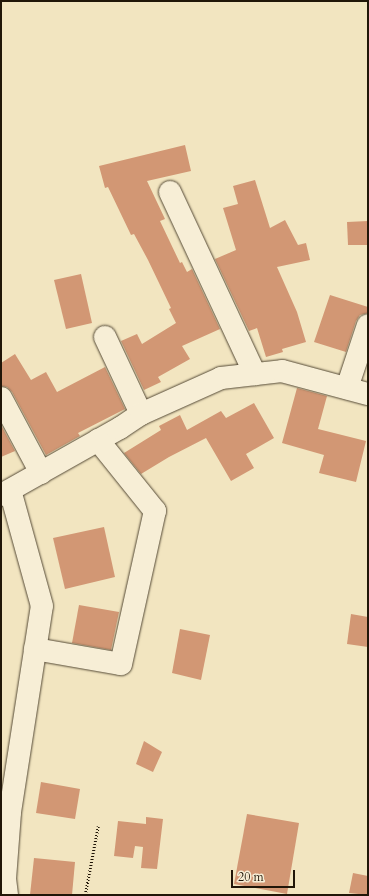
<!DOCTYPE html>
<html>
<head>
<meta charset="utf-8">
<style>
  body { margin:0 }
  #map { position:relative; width:369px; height:896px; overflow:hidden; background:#f2e5c0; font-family:Cardo,serif }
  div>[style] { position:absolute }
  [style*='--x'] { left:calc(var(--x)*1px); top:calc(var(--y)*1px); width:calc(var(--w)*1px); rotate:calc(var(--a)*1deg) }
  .building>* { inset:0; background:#d29774 }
  .path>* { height:2.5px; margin-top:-1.25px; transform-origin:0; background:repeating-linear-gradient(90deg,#211608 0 1px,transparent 0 3px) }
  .roads { filter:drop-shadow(0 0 1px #554a36) drop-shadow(0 0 1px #554a36) }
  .minor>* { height:22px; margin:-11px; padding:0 11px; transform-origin:11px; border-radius:11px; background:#f7eed6 }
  span { translate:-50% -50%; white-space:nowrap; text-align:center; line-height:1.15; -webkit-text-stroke:4px #f7eed6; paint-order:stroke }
  .frame { position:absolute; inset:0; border:2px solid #211608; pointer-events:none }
  .scale { position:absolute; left:231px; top:870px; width:64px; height:18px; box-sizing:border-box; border:2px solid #211608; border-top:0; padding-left:5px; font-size:12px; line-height:14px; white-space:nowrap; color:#211608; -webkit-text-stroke:3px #f7eed6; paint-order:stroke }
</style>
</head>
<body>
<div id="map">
  <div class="building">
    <div style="clip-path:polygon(185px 145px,191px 171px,147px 181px,165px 219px,160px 221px,180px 263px,182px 262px,187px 272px,192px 269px,220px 329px,182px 346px,190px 359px,158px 377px,161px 382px,144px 390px,121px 341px,137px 334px,142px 344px,176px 323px,169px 309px,171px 308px,148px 260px,134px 234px,131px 235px,108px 187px,105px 188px,99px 166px)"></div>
    <div style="clip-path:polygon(255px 180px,270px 228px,285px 220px,298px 245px,306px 243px,310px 260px,277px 267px,297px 312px,306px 342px,282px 349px,283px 352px,266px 357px,257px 328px,249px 331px,215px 259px,236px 250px,223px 208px,238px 204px,233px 186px)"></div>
    <div style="clip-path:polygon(368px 221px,368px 245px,348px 245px,347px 222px)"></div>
    <div style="clip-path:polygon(81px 274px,92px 323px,66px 329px,54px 280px)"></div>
    <div style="clip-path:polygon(330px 295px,368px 307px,368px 313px,360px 315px,356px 321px,346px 352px,314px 342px)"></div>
    <div style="clip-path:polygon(15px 354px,31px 380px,46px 372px,57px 392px,105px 367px,125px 409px,78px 433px,80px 436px,46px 455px,12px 392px,7px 387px,1px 386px,1px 363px)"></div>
    <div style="clip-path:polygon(297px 388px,327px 396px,318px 429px,366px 441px,356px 482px,319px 473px,324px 455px,282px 443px)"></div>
    <div style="clip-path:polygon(254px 403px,274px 438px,246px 454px,254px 468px,231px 481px,206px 438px,169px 457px,141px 474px,124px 453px,161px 430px,159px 426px,180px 415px,187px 430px,221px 411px,226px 418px)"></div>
    <div style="clip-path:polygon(1px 425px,15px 451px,1px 457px)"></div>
    <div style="clip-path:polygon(104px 527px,115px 577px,65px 589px,53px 538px)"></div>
    <div style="clip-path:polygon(79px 605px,119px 612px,111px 650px,72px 643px)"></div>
    <div style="clip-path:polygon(351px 614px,368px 617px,368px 647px,347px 644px)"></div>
    <div style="clip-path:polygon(180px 629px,210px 635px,201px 680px,172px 673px)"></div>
    <div style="clip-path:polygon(144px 741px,162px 752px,153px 772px,136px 764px)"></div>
    <div style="clip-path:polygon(41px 782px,80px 789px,75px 819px,36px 813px)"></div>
    <div style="clip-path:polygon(247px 814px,299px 823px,287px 894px,234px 884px)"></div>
    <div style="clip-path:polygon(146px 817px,163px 819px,157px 869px,141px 868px,143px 847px,135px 846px,133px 858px,114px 856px,118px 821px,146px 824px)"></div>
    <div style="clip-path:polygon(34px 858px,75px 862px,72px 895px,30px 895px)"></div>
    <div style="clip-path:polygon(353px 873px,368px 876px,368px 895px,349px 893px)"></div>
  </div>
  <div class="path">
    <div style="--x:85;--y:895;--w:70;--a:-79.3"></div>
  </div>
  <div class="roads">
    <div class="minor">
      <div style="--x:170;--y:192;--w:201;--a:65"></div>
      <div style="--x:105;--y:337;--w:85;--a:64.9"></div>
      <div style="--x:347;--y:388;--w:66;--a:-71.6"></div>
      <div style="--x:1;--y:398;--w:85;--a:61.9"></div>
      <div style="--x:1;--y:495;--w:137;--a:-29.4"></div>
      <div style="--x:120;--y:428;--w:25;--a:-34"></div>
      <div style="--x:141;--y:414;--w:88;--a:-24.2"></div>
      <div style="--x:221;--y:378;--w:61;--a:-6.5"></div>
      <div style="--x:282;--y:371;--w:89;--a:15"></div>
      <div style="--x:35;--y:649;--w:87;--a:9.9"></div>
      <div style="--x:121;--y:664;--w:157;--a:-77.5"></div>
      <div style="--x:155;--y:511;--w:91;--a:-128.8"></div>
      <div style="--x:7;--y:895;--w:16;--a:-97"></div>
      <div style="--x:5;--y:879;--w:67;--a:-85.7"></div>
      <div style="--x:10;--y:812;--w:208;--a:-81.2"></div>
      <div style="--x:42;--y:606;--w:120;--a:-105.4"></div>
    </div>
  </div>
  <div class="frame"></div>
  <div class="scale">20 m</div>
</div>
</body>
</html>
